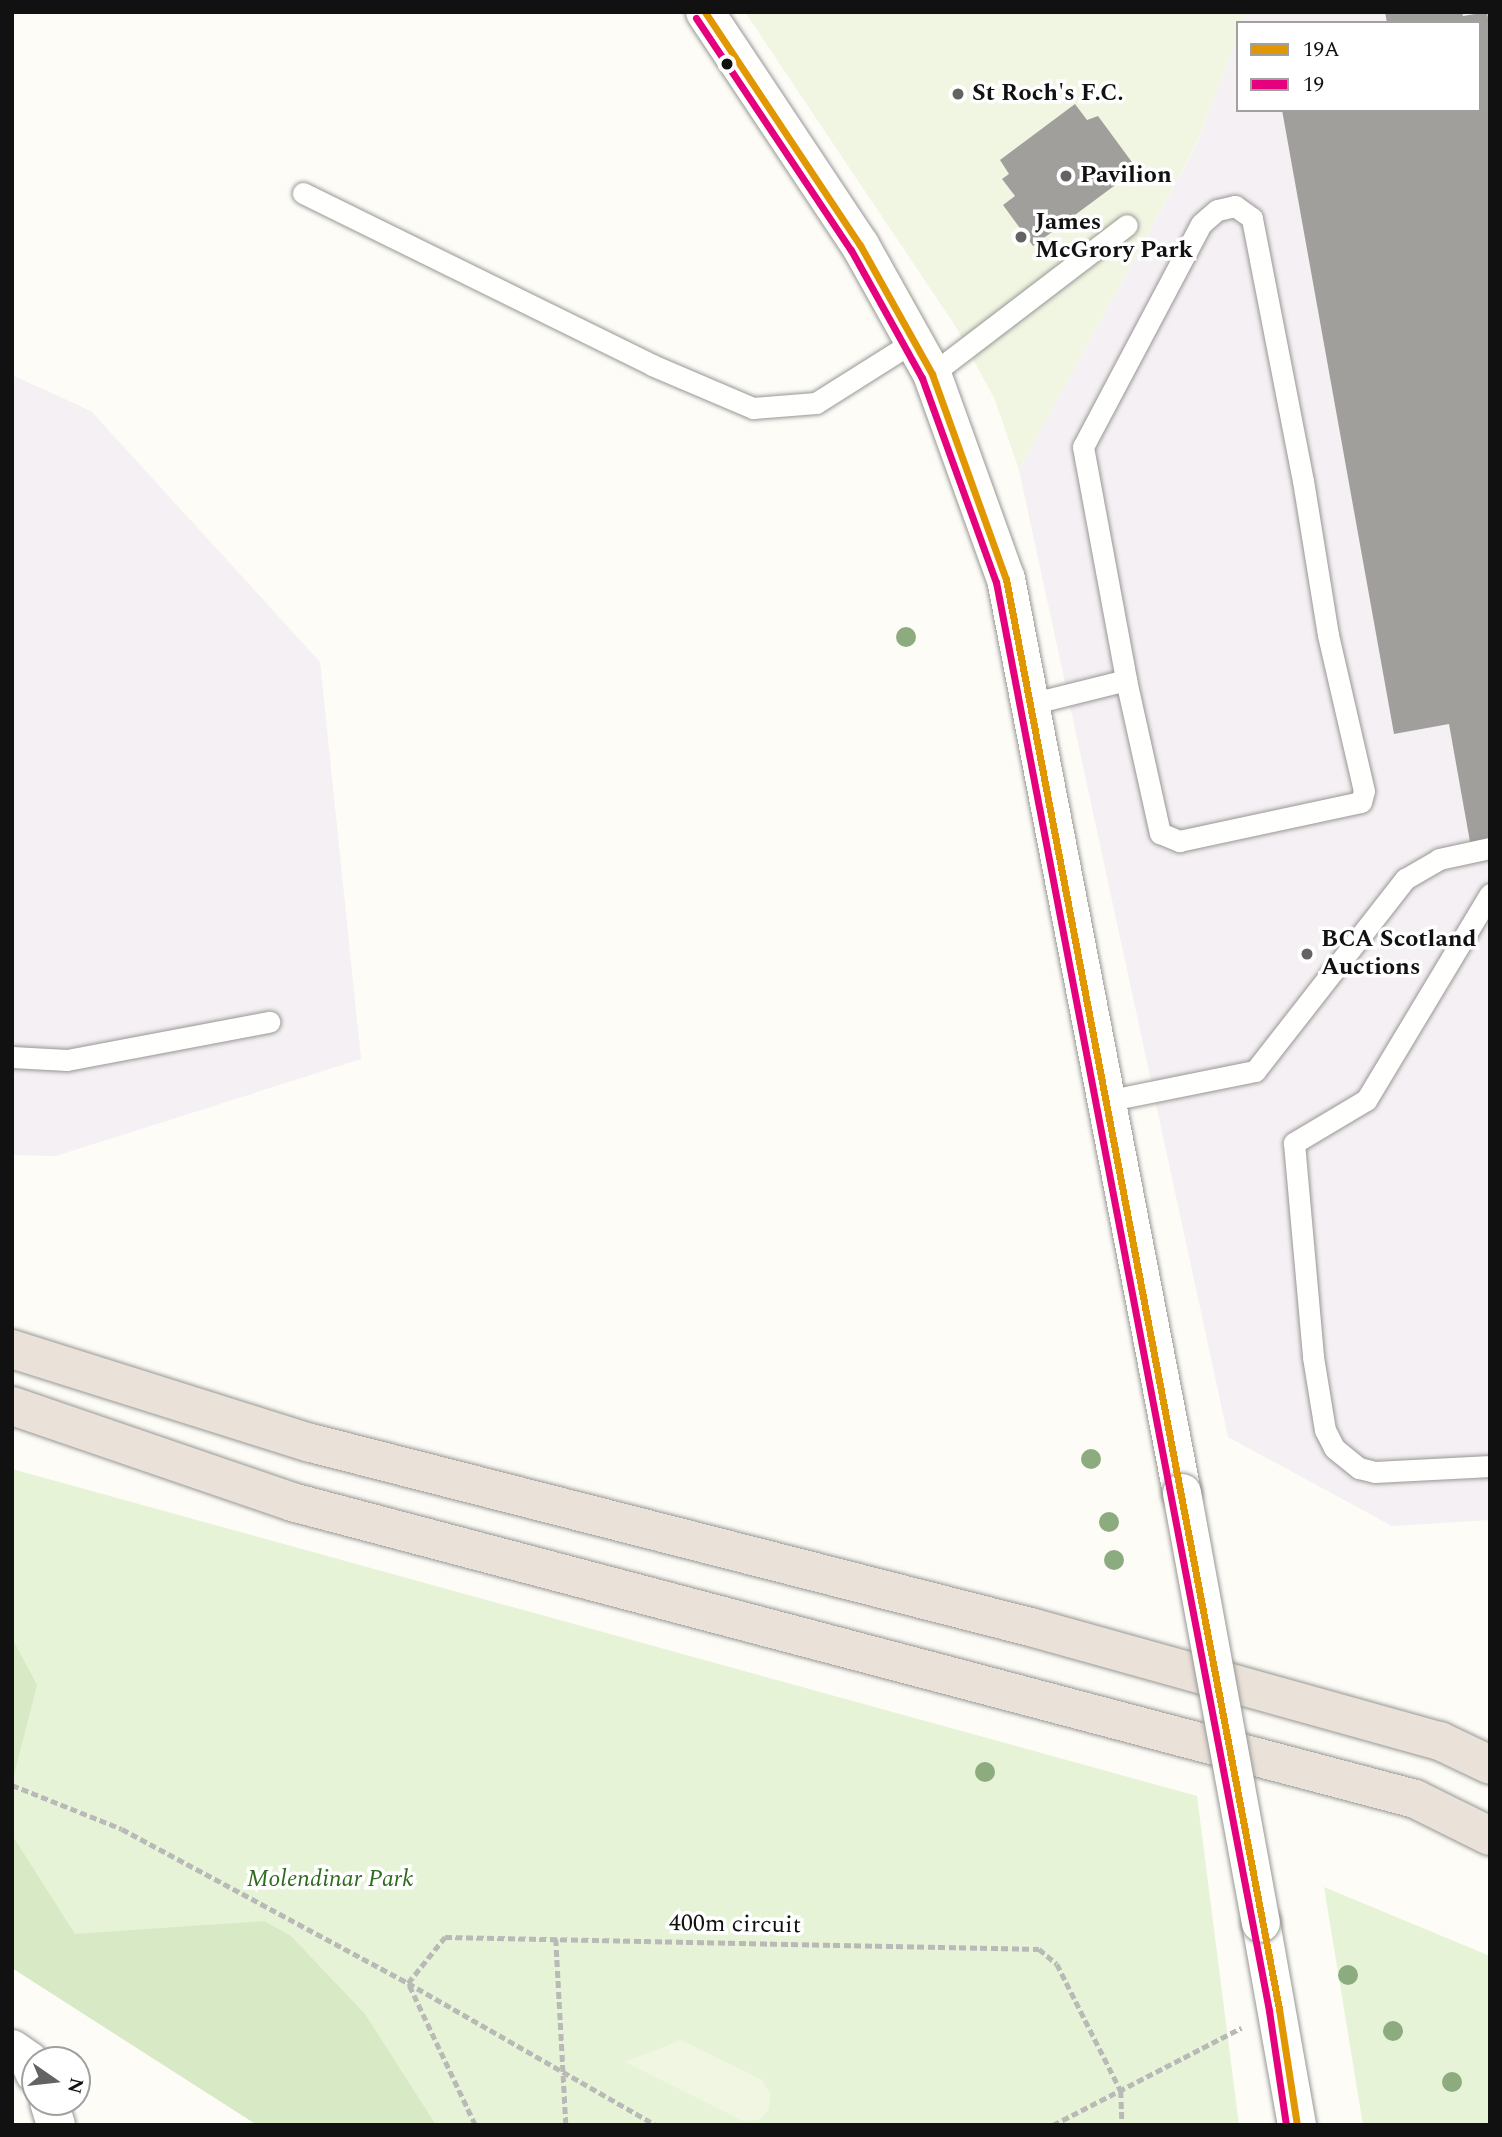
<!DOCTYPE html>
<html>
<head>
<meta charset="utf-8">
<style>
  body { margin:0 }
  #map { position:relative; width:1502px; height:2137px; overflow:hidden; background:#fdfcf7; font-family:Spectral,serif }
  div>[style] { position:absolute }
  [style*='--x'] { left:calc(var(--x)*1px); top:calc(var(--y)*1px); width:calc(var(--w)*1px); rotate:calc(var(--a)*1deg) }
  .industrial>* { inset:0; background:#f5f0f3 }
  .green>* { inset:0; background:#e7f3d7 }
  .forest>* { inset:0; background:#d8eac5 }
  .pitch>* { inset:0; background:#f0f6e1 }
  .building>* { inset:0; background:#a19f9c }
  .path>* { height:4.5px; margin-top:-2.25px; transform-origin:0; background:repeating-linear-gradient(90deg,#b9b9b8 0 7px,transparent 0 10.5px) }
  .roads { filter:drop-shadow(0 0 2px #979795) drop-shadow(0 0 2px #979795) }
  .service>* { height:21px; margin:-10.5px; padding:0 10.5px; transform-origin:10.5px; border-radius:10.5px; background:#fffffe }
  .minor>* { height:38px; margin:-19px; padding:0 19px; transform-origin:19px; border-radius:19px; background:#fffffe }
  .tertiary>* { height:38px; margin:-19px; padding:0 19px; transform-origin:19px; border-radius:19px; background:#fffffe }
  .motorway>* { height:38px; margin:-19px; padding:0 19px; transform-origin:19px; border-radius:19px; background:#eae1d8 }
  .bridges { filter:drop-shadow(0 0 2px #979795) drop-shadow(0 0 2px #979795) }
  .tertiary-bridge>* { height:38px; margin:-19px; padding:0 19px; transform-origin:19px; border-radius:19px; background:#fffffe }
  .bus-1>* { height:7px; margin:-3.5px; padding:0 3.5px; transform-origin:3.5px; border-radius:3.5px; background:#e09702 }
  .bus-2>* { height:7px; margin:-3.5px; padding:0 3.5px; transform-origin:3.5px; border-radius:3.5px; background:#e5007d }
  .trees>* { width:20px; height:20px; margin:-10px; border-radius:50%; background:#8cac80 }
  .dots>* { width:19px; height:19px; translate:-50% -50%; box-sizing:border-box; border:4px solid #fff; border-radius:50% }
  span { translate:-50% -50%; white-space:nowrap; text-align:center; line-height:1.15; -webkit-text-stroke:7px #fff; paint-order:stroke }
  .poi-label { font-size:24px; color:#111; font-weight:700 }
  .left { translate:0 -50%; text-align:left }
  .park-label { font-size:24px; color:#2f6b1f; font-style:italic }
  .street-label { font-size:24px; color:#111 }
  .frame { position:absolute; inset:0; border:14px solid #111; pointer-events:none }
  .legend { position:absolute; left:1236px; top:21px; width:245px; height:91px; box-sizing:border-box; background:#fff; border:2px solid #a0a0a0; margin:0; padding:9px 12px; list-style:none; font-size:21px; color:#111 }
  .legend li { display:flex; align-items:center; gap:14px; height:35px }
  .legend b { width:35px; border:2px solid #a0a0a0 }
  .north { position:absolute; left:21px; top:2046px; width:70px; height:70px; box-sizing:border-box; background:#fff; border:2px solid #a0a0a0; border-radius:50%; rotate:104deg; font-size:19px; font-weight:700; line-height:28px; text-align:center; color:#111 }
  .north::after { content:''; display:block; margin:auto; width:24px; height:32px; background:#646362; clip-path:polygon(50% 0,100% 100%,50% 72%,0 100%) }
</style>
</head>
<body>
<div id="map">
  <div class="industrial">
    <div style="clip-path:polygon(1247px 12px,1490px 12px,1490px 1520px,1392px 1526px,1228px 1437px,1019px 470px,1195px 148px,1238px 36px,1238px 110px,1479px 110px,1479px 23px,1243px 23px)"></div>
    <div style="clip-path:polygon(12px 375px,91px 411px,320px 662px,361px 1059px,56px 1156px,12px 1155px)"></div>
  </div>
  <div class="green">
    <div style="clip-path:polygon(12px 1469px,1197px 1796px,1239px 2125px,257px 2125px,12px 1968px)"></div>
    <div style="clip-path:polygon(1324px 1887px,1490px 1956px,1490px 2125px,1363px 2125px)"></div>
  </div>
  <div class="forest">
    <div style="clip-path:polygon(12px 1638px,37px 1685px,12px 1783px)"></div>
    <div style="clip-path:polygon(12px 1835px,75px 1934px,264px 1921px,291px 1936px,365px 2014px,436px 2125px,257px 2125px,12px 1968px)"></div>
  </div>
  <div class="pitch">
    <div style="clip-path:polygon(745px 12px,1247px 12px,1243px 23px,1238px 23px,1238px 36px,1195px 147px,1019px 470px,995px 400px,956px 327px)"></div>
    <div style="clip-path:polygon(681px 2040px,762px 2080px,771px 2095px,768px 2111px,759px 2120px,743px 2121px,625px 2062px)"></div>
  </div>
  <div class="building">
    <div style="clip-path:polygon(1385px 12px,1462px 12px,1463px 16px,1487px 12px,1490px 29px,1490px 838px,1470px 842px,1449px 724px,1394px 734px,1282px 110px,1479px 110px,1479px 23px,1387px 23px)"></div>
    <div style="clip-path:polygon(1075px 104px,1087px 120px,1098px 116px,1137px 169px,1033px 246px,1003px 205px,1015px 196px,1002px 179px,1009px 174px,1000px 160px)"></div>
  </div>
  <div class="path">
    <div style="--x:12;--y:1785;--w:118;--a:21.8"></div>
    <div style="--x:122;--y:1829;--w:325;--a:28.3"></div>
    <div style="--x:408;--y:1983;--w:286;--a:29.8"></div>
    <div style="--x:556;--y:1939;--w:186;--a:86.9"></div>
    <div style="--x:475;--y:2125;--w:157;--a:-115.3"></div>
    <div style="--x:408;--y:1983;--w:59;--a:-51.2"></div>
    <div style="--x:445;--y:1937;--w:594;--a:1.16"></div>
    <div style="--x:1039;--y:1949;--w:23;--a:40"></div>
    <div style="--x:1057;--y:1964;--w:142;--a:63.3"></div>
    <div style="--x:1121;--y:2091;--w:34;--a:88"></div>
    <div style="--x:1053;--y:2125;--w:212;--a:-27.3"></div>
  </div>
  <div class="roads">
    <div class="service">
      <div style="--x:303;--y:193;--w:389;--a:26.2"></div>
      <div style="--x:652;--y:365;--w:110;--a:23.1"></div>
      <div style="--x:753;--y:408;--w:63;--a:-4.5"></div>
      <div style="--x:816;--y:403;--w:116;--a:-32.3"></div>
      <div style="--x:932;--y:374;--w:245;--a:-37.4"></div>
      <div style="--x:1030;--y:704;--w:99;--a:-14"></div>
      <div style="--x:1126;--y:680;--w:157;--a:77.5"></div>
      <div style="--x:1160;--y:833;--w:21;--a:23"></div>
      <div style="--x:1179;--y:841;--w:186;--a:-12.1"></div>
      <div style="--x:1361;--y:802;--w:11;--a:-75"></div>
      <div style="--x:1364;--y:791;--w:160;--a:-103"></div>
      <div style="--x:1328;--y:635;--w:156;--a:-99.2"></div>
      <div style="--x:1303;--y:481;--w:268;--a:-101"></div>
      <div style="--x:1252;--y:218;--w:21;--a:-145"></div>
      <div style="--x:1235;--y:206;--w:18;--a:167"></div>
      <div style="--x:1217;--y:210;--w:21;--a:139"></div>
      <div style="--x:1201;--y:224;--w:252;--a:117.9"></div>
      <div style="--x:1083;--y:447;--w:237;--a:79.5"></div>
      <div style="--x:1490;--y:894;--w:240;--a:121"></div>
      <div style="--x:1366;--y:1100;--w:84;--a:149.2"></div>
      <div style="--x:1294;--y:1143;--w:215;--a:84.9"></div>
      <div style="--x:1313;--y:1357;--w:74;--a:80.7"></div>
      <div style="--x:1325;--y:1430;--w:20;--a:63"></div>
      <div style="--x:1334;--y:1448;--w:32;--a:39"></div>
      <div style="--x:1359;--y:1468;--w:16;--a:14"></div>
      <div style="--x:1375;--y:1472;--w:115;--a:-3"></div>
      <div style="--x:12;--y:1057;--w:55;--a:3.1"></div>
      <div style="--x:67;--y:1060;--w:206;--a:-10.7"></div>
      <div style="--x:1106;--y:1101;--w:152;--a:-11.4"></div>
      <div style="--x:1255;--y:1071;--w:244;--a:-52"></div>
      <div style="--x:1405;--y:879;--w:39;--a:-30"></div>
      <div style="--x:1439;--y:859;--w:52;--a:-12.2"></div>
    </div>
    <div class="minor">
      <div style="--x:12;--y:2049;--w:21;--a:35"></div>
      <div style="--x:29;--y:2061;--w:14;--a:65"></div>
      <div style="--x:49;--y:2102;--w:24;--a:73"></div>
    </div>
    <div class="tertiary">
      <div style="--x:705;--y:12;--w:280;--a:56.4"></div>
      <div style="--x:860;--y:245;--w:148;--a:60.8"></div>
      <div style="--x:932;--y:374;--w:218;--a:70.2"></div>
      <div style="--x:1006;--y:579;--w:931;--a:79.1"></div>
      <div style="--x:1261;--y:1923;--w:205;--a:79.9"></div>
    </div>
    <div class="motorway">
      <div style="--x:12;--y:1349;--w:313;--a:17.5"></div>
      <div style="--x:311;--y:1443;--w:746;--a:14.35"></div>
      <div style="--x:1034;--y:1628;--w:421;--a:15.6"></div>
      <div style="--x:1440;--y:1741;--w:55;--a:25.6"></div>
      <div style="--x:12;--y:1406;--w:296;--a:18.9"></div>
      <div style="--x:292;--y:1502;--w:1162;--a:14.81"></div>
      <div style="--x:1415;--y:1799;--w:84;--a:26.3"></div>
    </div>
  </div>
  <div class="bridges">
    <div class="tertiary-bridge">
      <div style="--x:1182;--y:1493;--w:437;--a:79.6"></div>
    </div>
  </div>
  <div class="bus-1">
    <div style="--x:705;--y:12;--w:280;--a:56.4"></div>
    <div style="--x:860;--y:245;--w:148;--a:60.8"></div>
    <div style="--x:932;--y:374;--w:218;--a:70.2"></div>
    <div style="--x:1006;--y:579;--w:1456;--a:79.19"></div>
    <div style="--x:1279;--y:2009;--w:117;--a:81.2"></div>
  </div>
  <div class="bus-2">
    <div style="--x:696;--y:18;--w:279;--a:56.3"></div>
    <div style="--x:851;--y:250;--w:146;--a:61"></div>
    <div style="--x:922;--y:378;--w:217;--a:70.1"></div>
    <div style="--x:996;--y:582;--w:1455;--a:79.18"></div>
    <div style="--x:1269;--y:2011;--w:115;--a:81.5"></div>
  </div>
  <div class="trees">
    <div style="left:906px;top:637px"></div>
    <div style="left:1091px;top:1459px"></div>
    <div style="left:1109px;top:1522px"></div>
    <div style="left:1114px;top:1560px"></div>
    <div style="left:985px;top:1772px"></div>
    <div style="left:1348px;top:1975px"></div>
    <div style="left:1393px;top:2031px"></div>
    <div style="left:1452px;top:2082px"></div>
  </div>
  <div class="dots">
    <div style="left:727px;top:64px;background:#111"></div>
    <div style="left:958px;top:94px;background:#646362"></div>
    <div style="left:1066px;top:176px;background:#646362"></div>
    <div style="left:1021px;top:237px;background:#646362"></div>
    <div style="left:1307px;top:954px;background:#646362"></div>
  </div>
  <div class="poi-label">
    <span class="left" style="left:972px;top:94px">St Roch's F.C.</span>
    <span class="left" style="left:1080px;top:176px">Pavilion</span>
    <span class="left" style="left:1035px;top:237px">James<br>McGrory Park</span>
    <span class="left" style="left:1321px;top:954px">BCA Scotland<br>Auctions</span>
  </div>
  <div class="park-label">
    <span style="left:330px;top:1880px">Molendinar Park</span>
  </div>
  <div class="street-label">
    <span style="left:735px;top:1925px;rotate:1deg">400m circuit</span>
  </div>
  <div class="frame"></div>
  <ul class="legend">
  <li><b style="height:9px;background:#e09702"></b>19A</li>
  <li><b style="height:9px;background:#e5007d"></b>19</li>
  </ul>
  <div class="north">N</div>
</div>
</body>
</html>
